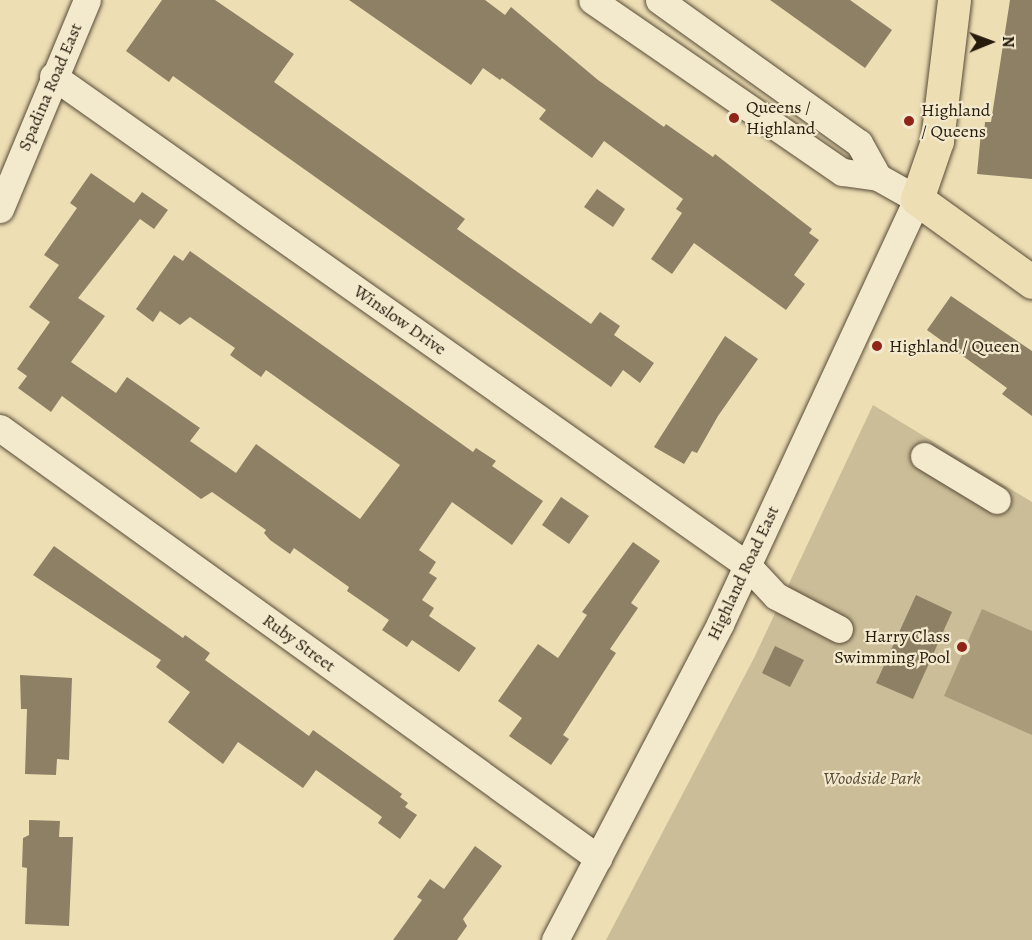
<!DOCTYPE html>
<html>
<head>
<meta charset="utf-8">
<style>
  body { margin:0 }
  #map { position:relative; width:1032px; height:940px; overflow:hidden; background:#eddeb4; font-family:Alegreya,serif }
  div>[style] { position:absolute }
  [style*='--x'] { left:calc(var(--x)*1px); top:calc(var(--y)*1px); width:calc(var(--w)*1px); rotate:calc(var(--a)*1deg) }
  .green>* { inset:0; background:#cbbd98 }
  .water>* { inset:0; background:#aa9c7b }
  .building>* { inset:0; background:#8e8064 }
  .roads { filter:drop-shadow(0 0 2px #584c37) drop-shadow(0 0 2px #584c37) }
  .minor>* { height:27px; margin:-13.5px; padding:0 13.5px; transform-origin:13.5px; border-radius:13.5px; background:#f3eace }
  .major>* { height:33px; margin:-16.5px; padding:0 16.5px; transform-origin:16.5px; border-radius:16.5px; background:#eddeb4 }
  .dots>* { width:16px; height:16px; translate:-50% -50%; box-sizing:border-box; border:3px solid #f3eace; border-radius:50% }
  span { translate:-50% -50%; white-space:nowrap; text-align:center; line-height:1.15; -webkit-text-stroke:4.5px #f3eace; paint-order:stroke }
  .street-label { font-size:18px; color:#271b0d }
  .poi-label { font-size:18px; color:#271b0d }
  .left { translate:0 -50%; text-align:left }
  .right { translate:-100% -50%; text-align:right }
  .park-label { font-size:18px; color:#584c37; font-style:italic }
  .north { position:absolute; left:960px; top:12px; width:60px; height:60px; -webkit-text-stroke:4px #f3eace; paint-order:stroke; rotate:89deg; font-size:16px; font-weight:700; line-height:24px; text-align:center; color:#271b0d }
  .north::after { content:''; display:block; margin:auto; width:21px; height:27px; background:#271b0d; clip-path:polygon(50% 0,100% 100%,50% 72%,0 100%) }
</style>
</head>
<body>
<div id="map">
  <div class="green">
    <div style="clip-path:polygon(873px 405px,1032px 502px,1032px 940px,606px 940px,754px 658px)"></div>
  </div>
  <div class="water">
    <div style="clip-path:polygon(982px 609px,1032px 631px,1032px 735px,944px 696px)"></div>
  </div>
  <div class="building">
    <div style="clip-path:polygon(162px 0,215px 0,294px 54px,274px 82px,465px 219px,457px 229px,591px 324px,600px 312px,620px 326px,614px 335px,654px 363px,640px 383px,623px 370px,611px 387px,173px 76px,169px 82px,126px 51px)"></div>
    <div style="clip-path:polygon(349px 0,485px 0,505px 15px,511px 7px,598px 80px,664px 127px,666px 124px,713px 157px,715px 154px,812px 229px,809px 233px,819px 240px,794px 275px,805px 284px,786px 310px,694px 243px,672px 274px,651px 259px,682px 213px,676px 209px,683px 199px,604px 141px,592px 158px,539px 119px,546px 110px,502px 78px,500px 80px,483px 68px,471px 85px)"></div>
    <div style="clip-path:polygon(770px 0,850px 0,892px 30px,865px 68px)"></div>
    <div style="clip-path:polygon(1010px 0,1032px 0,1032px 179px,977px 174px,981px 132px,984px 133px,985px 122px,991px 122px)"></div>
    <div style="clip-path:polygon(91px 173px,134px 203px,142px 192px,168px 210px,154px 229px,140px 219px,78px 298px,105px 316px,71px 362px,116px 393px,127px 377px,200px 428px,190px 441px,236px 473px,256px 444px,360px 519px,400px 465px,266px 370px,261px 377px,230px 355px,235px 348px,190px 317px,180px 325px,160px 311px,153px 322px,136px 309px,174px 255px,183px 261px,190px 251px,473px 452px,476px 448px,496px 461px,492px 466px,543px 501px,512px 545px,452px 502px,419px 550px,436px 562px,429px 573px,437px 578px,422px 600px,434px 608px,429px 616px,476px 648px,459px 672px,412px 640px,407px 647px,382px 630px,389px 620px,347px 591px,349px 587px,294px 548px,290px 554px,270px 540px,264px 533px,266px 530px,212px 492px,201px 499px,62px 396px,51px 412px,18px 388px,27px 376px,17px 369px,50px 322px,29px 307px,59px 265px,44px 255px,77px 208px,70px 203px)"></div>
    <div style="clip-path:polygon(597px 189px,625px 209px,613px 227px,584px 207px)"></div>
    <div style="clip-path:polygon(951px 296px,1032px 351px,1032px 416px,1002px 394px,1007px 388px,927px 330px)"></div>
    <div style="clip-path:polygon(725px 336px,758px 359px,718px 416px,697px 453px,692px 451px,684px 464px,654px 447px)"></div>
    <div style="clip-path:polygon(561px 497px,589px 516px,569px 544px,542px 525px)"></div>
    <div style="clip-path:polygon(633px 542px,660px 561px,631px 603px,638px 608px,610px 649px,616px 653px,563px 735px,569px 739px,551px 765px,509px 736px,522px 718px,498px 701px,538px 644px,558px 658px,587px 615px,582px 612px)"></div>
    <div style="clip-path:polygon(54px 546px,183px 638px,185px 635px,210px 653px,205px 660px,309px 736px,313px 730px,402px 794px,400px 797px,408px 803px,405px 807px,417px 815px,400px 839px,378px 823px,382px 817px,316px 770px,303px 788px,238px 742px,223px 764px,168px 722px,190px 692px,156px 667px,161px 660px,33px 575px)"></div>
    <div style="clip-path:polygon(916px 595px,952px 612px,913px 699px,876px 683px)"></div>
    <div style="clip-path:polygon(775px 646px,804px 660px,790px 687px,762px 673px)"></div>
    <div style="clip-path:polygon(20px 675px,72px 678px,69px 760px,57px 759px,56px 775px,25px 774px,27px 709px,21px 709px)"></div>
    <div style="clip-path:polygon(29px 820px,60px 821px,59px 837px,73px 837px,69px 926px,25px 924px,27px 868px,22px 867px,23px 838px,29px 835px)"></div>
    <div style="clip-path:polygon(475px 846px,502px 866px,463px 919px,467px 926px,457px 940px,393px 940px,422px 900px,417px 897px,430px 879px,444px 889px)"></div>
  </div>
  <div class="roads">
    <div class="minor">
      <div style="--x:659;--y:0;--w:246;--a:35.6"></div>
      <div style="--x:859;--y:143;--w:39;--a:61"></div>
      <div style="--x:53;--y:76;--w:849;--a:35.17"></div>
      <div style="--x:747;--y:565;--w:42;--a:46.9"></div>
      <div style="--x:776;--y:596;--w:71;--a:27.6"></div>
      <div style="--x:0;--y:209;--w:226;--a:-67.4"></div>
      <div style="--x:0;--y:428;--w:737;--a:35.72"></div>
      <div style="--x:924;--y:456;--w:85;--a:31.1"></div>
      <div style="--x:555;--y:940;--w:356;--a:-62.4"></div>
      <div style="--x:720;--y:624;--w:468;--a:-65.1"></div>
      <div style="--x:917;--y:199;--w:45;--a:-150.6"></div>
      <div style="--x:878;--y:177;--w:36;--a:-172"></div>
      <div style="--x:842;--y:172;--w:303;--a:-145.5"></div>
    </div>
    <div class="major">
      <div style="--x:954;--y:0;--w:142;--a:96.9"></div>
      <div style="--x:937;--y:141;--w:61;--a:109"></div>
      <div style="--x:917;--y:199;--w:142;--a:35.8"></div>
    </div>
  </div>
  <div class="dots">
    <div style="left:734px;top:118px;background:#8f2418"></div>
    <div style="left:909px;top:121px;background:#8f2418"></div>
    <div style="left:877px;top:346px;background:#8f2418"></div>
    <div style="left:962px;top:647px;background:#8f2418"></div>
  </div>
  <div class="street-label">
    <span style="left:50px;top:87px;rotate:-67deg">Spadina Road East</span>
    <span style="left:400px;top:320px;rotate:35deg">Winslow Drive</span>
    <span style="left:743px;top:573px;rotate:-65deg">Highland Road East</span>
    <span style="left:299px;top:643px;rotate:36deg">Ruby Street</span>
  </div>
  <div class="poi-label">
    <span class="left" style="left:746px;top:118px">Queens /<br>Highland</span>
    <span class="left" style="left:921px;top:121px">Highland<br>/ Queens</span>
    <span class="left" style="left:889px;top:346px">Highland / Queen</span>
    <span class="right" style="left:950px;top:647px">Harry Class<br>Swimming Pool</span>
  </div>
  <div class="park-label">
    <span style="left:872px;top:778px">Woodside Park</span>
  </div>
  <div class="north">N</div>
</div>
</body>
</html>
